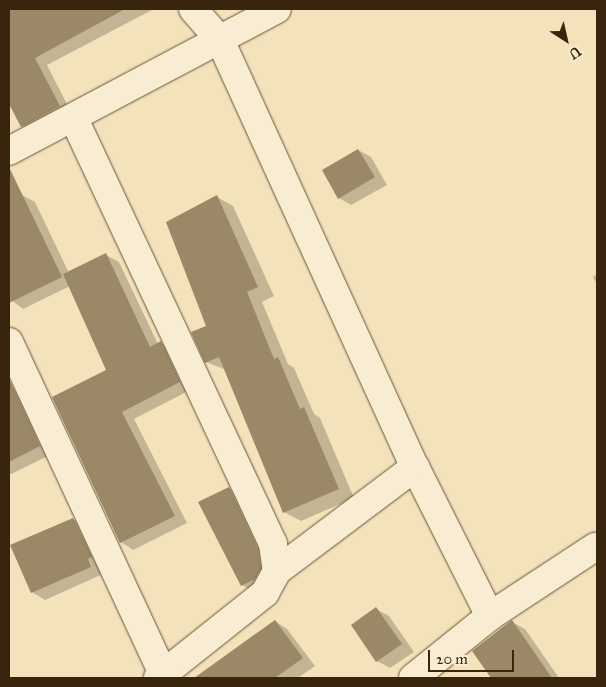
<!DOCTYPE html>
<html>
<head>
<meta charset="utf-8">
<style>
  body { margin:0 }
  #map { position:relative; width:606px; height:687px; overflow:hidden; background:#f4e3ba; font-family:"IM FELL Great Primer",serif }
  div>[style] { position:absolute }
  [style*='--x'] { left:calc(var(--x)*1px); top:calc(var(--y)*1px); width:calc(var(--w)*1px); rotate:calc(var(--a)*1deg) }
  .shadow>* { inset:0; background:#0003 }
  .building>* { inset:0; background:#9a8867 }
  .roads { filter:drop-shadow(0 0 1px #685439) drop-shadow(0 0 1px #685439) }
  .minor>* { height:28px; margin:-14px; padding:0 14px; transform-origin:14px; border-radius:14px; background:#f8edd2 }
  span { translate:-50% -50%; white-space:nowrap; text-align:center; line-height:1.15; -webkit-text-stroke:4px #f8edd2; paint-order:stroke }
  .frame { position:absolute; inset:0; border:10px solid #39250e; pointer-events:none }
  .north { position:absolute; left:541px; top:15px; width:50px; height:50px; -webkit-text-stroke:4px #f8edd2; paint-order:stroke; rotate:145deg; font-size:14px; font-weight:700; line-height:20px; text-align:center; color:#39250e }
  .north::after { content:''; display:block; margin:auto; width:18px; height:22px; background:#39250e; clip-path:polygon(50% 0,100% 100%,50% 72%,0 100%) }
  .scale { position:absolute; left:428px; top:650px; width:86px; height:22px; box-sizing:border-box; border:2px solid #39250e; border-top:0; padding-left:6px; font-size:15px; line-height:18px; white-space:nowrap; color:#39250e; -webkit-text-stroke:4px #f8edd2; paint-order:stroke }
</style>
</head>
<body>
<div id="map">
  <div class="shadow">
    <div style="clip-path:polygon(24px 9px,151px 9px,152px 10px,47px 65px,72px 114px,34px 134px,22px 126px,9px 103px,9px 24px,26px 13px)"></div>
    <div style="clip-path:polygon(358px 150px,371px 157px,387px 185px,351px 205px,339px 198px)"></div>
    <div style="clip-path:polygon(22px 195px,35px 202px,69px 273px,106px 255px,119px 262px,158px 344px,161px 343px,173px 350px,192px 389px,134px 419px,187px 523px,133px 550px,121px 542px,107px 370px,70px 286px,23px 309px,9px 298px,9px 201px)"></div>
    <div style="clip-path:polygon(217px 197px,233px 206px,274px 296px,262px 302px,288px 364px,294px 368px,314px 414px,320px 418px,354px 498px,301px 521px,284px 512px,226px 370px,206px 362px)"></div>
    <div style="clip-path:polygon(597px 274px,597px 285px,593px 277px)"></div>
    <div style="clip-path:polygon(9px 379px,50px 455px,9px 475px)"></div>
    <div style="clip-path:polygon(229px 488px,239px 494px,271px 575px,253px 591px,242px 585px)"></div>
    <div style="clip-path:polygon(73px 519px,86px 527px,103px 574px,45px 600px,32px 592px)"></div>
    <div style="clip-path:polygon(376px 609px,389px 616px,414px 652px,390px 668px,377px 661px)"></div>
    <div style="clip-path:polygon(275px 621px,287px 629px,315px 666px,298px 678px,197px 678px)"></div>
    <div style="clip-path:polygon(512px 622px,525px 629px,559px 678px,492px 678px,474px 651px)"></div>
  </div>
  <div class="building">
    <div style="clip-path:polygon(9px 9px,125px 9px,35px 58px,60px 106px,21px 127px,9px 104px)"></div>
    <div style="clip-path:polygon(358px 149px,375px 177px,338px 199px,322px 170px)"></div>
    <div style="clip-path:polygon(9px 167px,62px 277px,9px 303px)"></div>
    <div style="clip-path:polygon(217px 195px,258px 287px,247px 292px,274px 359px,278px 357px,300px 409px,304px 407px,339px 489px,283px 513px,219px 357px,205px 363px,191px 332px,206px 326px,166px 222px)"></div>
    <div style="clip-path:polygon(106px 253px,150px 347px,161px 341px,180px 382px,122px 412px,175px 516px,120px 543px,52px 397px,106px 370px,63px 274px)"></div>
    <div style="clip-path:polygon(9px 379px,40px 446px,9px 462px)"></div>
    <div style="clip-path:polygon(229px 487px,258px 549px,261px 568px,255px 579px,241px 586px,198px 502px)"></div>
    <div style="clip-path:polygon(73px 518px,92px 557px,88px 559px,91px 567px,31px 593px,10px 545px)"></div>
    <div style="clip-path:polygon(376px 607px,402px 644px,376px 662px,351px 625px)"></div>
    <div style="clip-path:polygon(275px 620px,303px 658px,275px 678px,194px 678px)"></div>
    <div style="clip-path:polygon(512px 620px,552px 678px,491px 678px,472px 651px)"></div>
  </div>
  <div class="roads">
    <div class="minor">
      <div style="--x:193;--y:9;--w:41;--a:48.9"></div>
      <div style="--x:220;--y:40;--w:469;--a:65.5"></div>
      <div style="--x:415;--y:467;--w:167;--a:63.3"></div>
      <div style="--x:74;--y:119;--w:469;--a:64.9"></div>
      <div style="--x:273;--y:544;--w:27;--a:82"></div>
      <div style="--x:277;--y:571;--w:25;--a:119"></div>
      <div style="--x:265;--y:593;--w:137;--a:141.5"></div>
      <div style="--x:9;--y:151;--w:303;--a:-27.9"></div>
      <div style="--x:9;--y:342;--w:366;--a:65.1"></div>
      <div style="--x:277;--y:571;--w:173;--a:-37"></div>
      <div style="--x:413;--y:678;--w:99;--a:-38.8"></div>
      <div style="--x:490;--y:616;--w:126;--a:-33.3"></div>
    </div>
  </div>
  <div class="frame"></div>
  <div class="north">U</div>
  <div class="scale">20 m</div>
</div>
</body>
</html>
